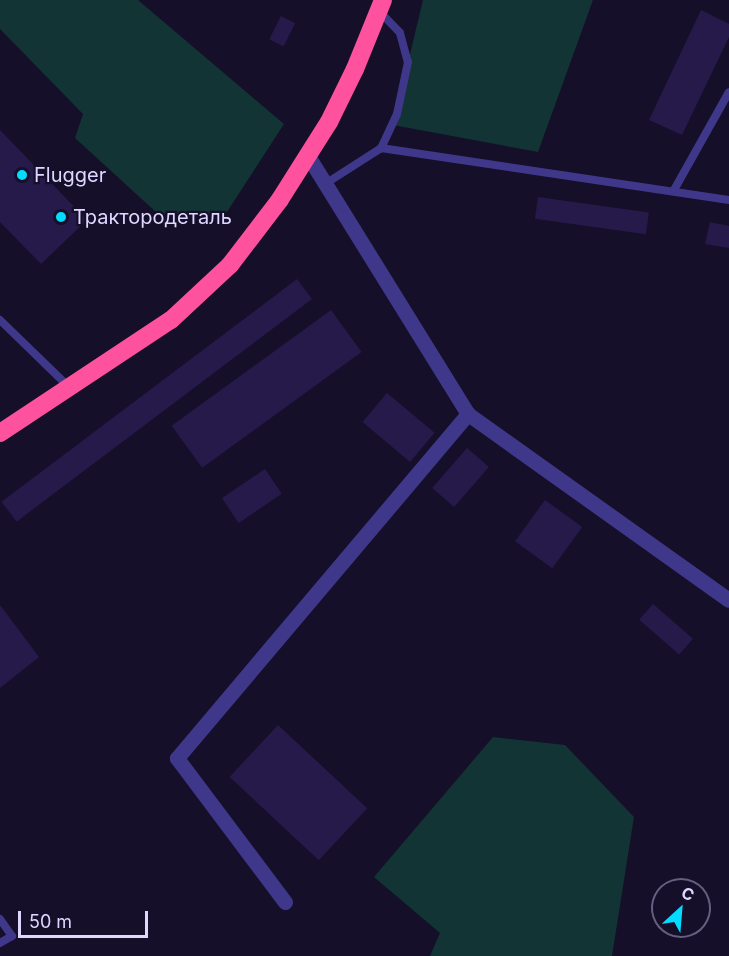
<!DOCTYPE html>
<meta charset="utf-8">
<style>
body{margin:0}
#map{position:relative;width:729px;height:956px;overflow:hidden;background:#150f29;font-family:Inter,sans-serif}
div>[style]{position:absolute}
.green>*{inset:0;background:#123434}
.building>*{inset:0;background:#261a4b;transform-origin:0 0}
.lane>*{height:8px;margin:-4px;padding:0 4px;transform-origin:4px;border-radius:4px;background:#3f388a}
.street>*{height:15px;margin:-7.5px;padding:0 7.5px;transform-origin:7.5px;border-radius:7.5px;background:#3f388a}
.highway>*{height:18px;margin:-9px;padding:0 9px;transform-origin:9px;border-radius:9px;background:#ff529e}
.dots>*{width:16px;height:16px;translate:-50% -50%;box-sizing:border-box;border:3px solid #150f29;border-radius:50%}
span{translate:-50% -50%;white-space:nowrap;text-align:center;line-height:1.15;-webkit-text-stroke:4.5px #150f29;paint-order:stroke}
.poi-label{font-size:20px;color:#ded7ff}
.left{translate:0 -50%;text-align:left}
.north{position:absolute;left:651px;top:878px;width:60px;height:60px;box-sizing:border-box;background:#150f29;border:2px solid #655f7f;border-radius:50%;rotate:26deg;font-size:16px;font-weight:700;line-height:24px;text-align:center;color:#ded7ff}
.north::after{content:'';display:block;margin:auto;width:21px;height:27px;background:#03dcff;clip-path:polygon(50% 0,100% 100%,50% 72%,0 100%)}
.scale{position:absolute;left:18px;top:911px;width:130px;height:27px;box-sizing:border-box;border:3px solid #ded7ff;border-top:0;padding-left:8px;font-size:18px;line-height:21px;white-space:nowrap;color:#ded7ff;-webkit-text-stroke:4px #150f29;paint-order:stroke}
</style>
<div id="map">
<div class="green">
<i style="clip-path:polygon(0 0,138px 0,284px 124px,223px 218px,157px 213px,75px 138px,83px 114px,0 29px)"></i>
<i style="clip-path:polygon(423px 0,593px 0,538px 152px,393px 125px)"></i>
<i style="clip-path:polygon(493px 737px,565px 745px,634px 817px,612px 956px,430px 956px,440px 933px,374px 877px)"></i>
</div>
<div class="building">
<i style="clip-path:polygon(701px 10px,729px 24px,729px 37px,682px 135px,649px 120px)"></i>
<i style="left:281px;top:16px;width:16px;height:26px;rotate:27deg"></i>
<i style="clip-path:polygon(0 130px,87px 220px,41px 264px,0 222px)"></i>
<i style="left:538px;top:197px;width:112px;height:22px;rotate:8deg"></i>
<i style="clip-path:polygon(710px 222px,729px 226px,729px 248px,705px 244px)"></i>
<i style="left:297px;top:279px;width:25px;height:370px;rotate:53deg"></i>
<i style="left:331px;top:310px;width:52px;height:197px;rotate:54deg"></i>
<i style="left:387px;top:393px;width:62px;height:38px;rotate:40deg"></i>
<i style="left:467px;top:448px;width:29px;height:53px;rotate:41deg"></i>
<i style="left:265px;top:469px;width:30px;height:52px;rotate:56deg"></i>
<i style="left:545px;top:500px;width:46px;height:51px;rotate:36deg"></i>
<i style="left:653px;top:604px;width:53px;height:21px;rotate:41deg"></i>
<i style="clip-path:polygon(0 605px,39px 657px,0 688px)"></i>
<i style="left:278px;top:725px;width:122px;height:71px;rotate:43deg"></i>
</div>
<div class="lane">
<i style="left:379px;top:11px;width:30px;rotate:46deg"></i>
<i style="left:400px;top:33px;width:30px;rotate:75deg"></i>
<i style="left:408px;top:62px;width:53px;rotate:101.9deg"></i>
<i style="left:397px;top:114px;width:38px;rotate:115deg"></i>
<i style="left:325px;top:184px;width:67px;rotate:-32.7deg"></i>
<i style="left:381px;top:148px;width:352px;rotate:8.5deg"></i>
<i style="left:674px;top:190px;width:112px;rotate:-60.7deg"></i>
<i style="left:0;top:320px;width:96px;rotate:44.2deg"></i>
<i style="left:0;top:919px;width:21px;rotate:55deg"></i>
<i style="left:12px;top:936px;width:14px;rotate:150deg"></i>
</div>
<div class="street">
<i style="left:308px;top:156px;width:304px;rotate:58.2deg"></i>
<i style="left:468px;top:414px;width:320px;rotate:35.5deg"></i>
<i style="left:285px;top:902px;width:180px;rotate:-126.9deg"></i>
<i style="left:177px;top:758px;width:451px;rotate:-49.8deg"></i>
</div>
<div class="highway">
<i style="left:0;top:433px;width:205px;rotate:-33.5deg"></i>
<i style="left:171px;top:320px;width:81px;rotate:-43deg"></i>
<i style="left:230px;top:265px;width:81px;rotate:-52.6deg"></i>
<i style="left:279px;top:201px;width:93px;rotate:-57.7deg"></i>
<i style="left:329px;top:122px;width:59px;rotate:-63.9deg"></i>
<i style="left:355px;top:69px;width:74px;rotate:-67.9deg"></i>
</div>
<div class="dots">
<i style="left:22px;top:175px;background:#03dcff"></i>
<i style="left:61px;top:217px;background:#03dcff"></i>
</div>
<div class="poi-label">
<span class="left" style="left:34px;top:175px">Flugger</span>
<span class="left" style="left:73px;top:217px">Трактородеталь</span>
</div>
<div class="north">С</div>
<div class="scale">50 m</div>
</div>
